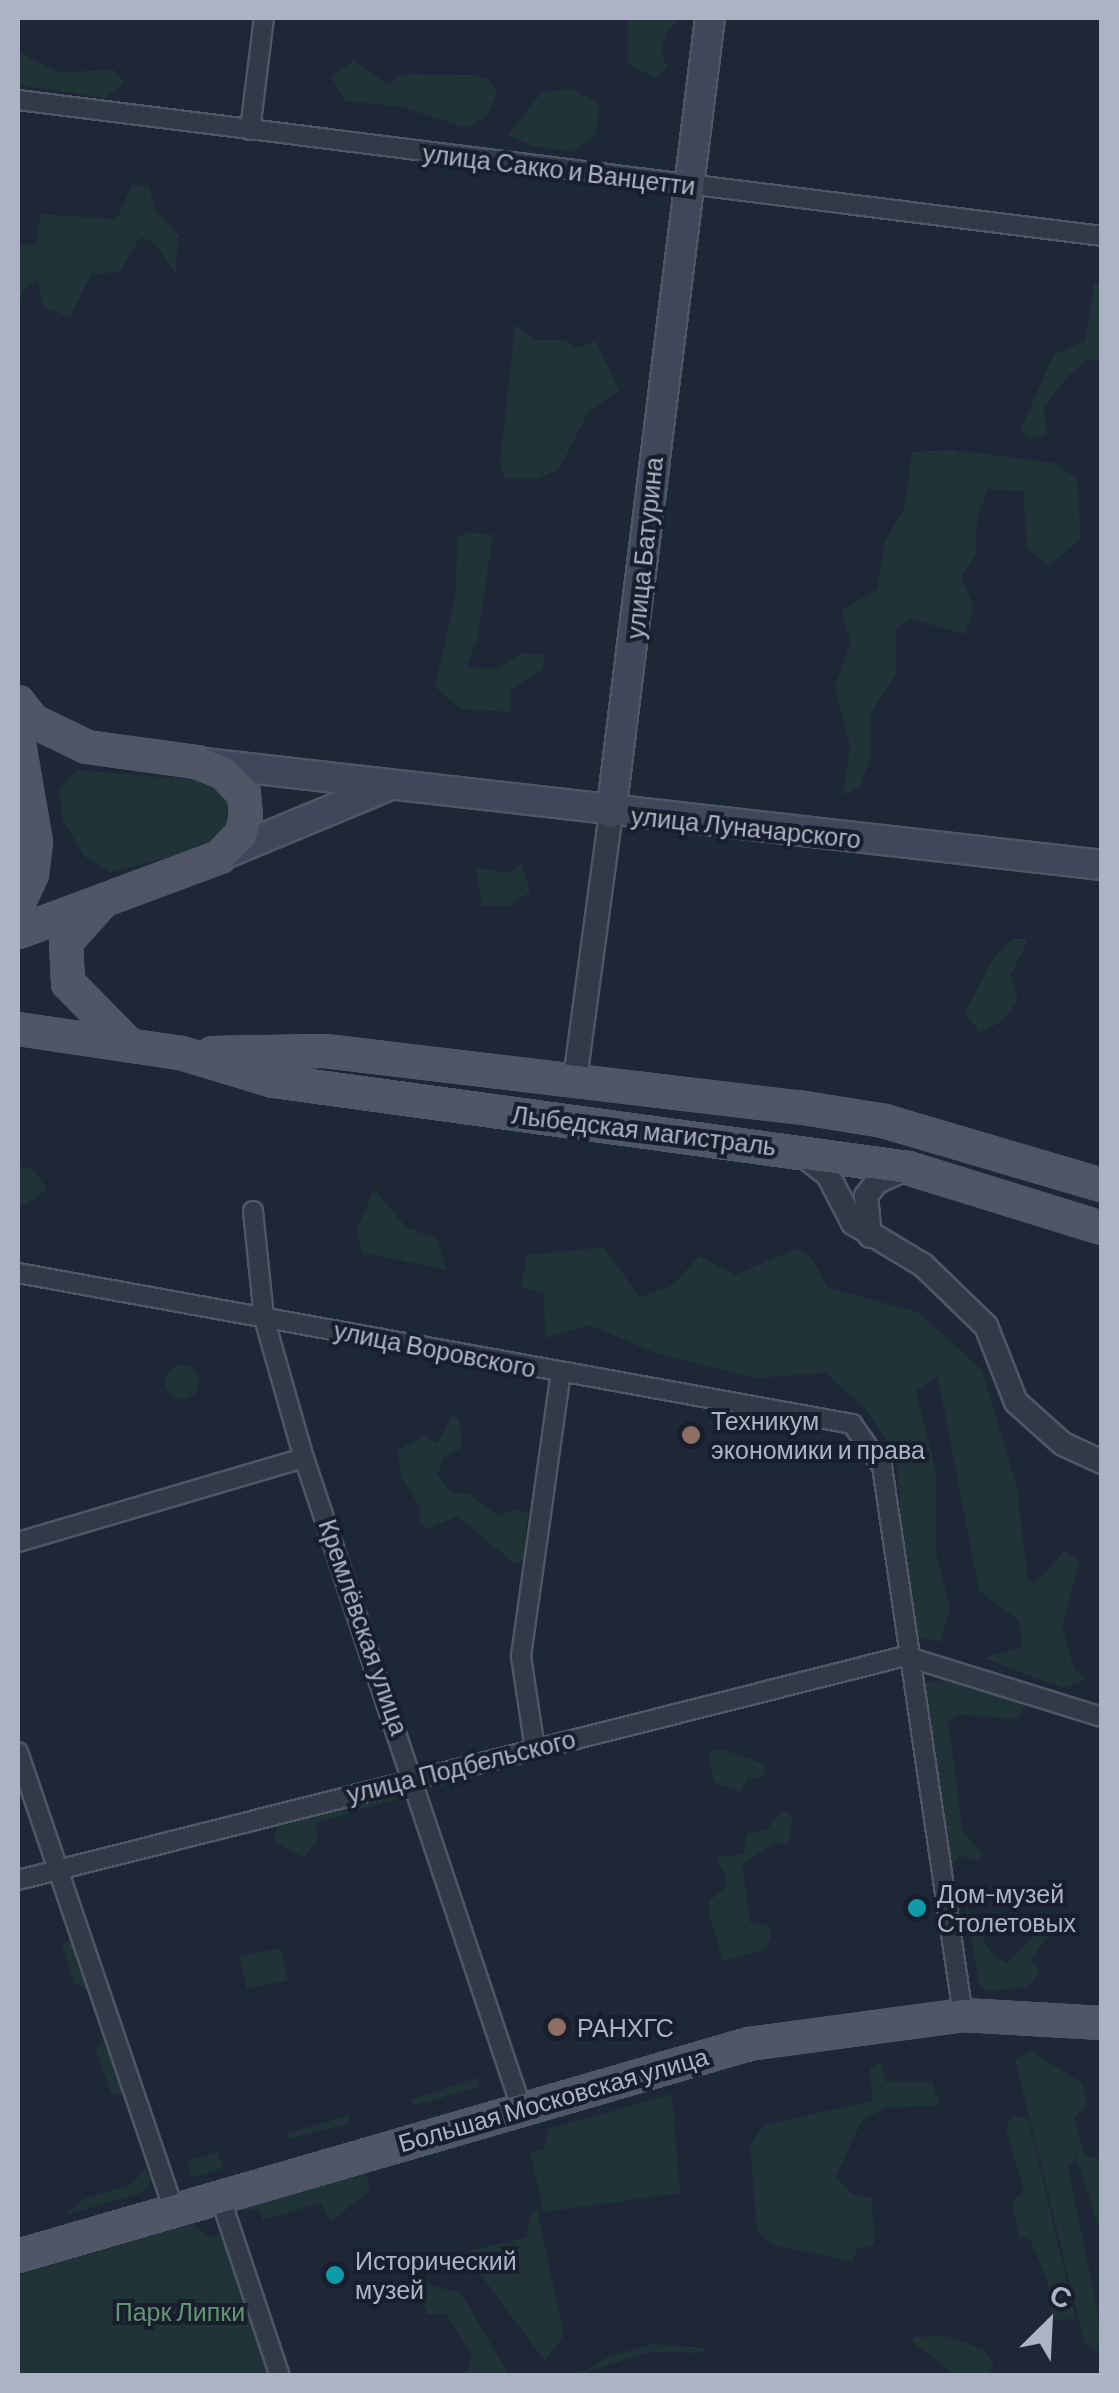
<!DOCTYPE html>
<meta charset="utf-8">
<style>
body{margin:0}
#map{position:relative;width:1119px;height:2393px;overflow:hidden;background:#1e2736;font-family:Barlow,sans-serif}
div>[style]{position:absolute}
.green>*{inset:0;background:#203337;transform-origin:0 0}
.round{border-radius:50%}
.roads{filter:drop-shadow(2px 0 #4f5665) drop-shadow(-2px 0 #4f5665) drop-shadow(0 2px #4f5665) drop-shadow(0 -2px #4f5665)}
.minor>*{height:18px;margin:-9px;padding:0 9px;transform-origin:9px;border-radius:9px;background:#323947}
.tertiary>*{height:22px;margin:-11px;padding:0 11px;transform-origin:11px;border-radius:11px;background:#323947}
.secondary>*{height:28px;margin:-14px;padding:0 14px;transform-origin:14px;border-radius:14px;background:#40475a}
.primary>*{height:30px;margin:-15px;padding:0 15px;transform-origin:15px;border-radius:15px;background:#4f5767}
.dots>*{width:28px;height:28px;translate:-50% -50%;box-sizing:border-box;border:5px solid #181e2b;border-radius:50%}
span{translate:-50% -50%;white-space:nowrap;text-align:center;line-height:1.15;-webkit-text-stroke:8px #181e2b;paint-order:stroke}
.street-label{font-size:25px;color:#acb3c4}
.poi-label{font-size:25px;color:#acb3c4}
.left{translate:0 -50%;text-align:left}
.park-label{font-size:25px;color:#639573}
.frame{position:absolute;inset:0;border:20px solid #acb3c4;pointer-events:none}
.north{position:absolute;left:999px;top:2273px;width:100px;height:100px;-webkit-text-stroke:8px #181e2b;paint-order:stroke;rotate:24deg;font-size:28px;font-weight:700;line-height:40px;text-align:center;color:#acb3c4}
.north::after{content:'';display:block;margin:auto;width:35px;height:45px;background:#acb3c4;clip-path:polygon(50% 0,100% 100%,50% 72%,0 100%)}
</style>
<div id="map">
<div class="green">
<i style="clip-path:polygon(628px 18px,681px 18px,667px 31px,661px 50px,667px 67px,656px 78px,628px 64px)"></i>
<i style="clip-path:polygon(18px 52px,58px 72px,114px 70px,124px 82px,106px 98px,18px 85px)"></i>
<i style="clip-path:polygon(354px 60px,386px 84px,405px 74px,473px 75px,489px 79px,497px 93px,487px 116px,467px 128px,402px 107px,345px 101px,331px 76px)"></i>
<i style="clip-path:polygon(572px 89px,600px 105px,595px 136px,573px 152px,533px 146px,508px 135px,542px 92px)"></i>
<i style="clip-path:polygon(132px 184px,149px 187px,156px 212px,178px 234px,176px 274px,156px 244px,140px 237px,120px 272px,91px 274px,70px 317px,43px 307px,38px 282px,26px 286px,18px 304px,18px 245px,37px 244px,40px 214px,117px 219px)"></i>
<i style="clip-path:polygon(1094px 283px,1101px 283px,1101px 361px,1087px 360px,1066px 378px,1044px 407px,1047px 434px,1029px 439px,1020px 431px,1054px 354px,1085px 341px)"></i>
<i style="clip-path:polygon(515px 325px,537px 340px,565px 340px,576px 348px,596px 341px,619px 391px,589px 411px,559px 469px,537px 479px,504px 478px,500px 463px)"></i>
<i style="clip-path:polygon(953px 450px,1054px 463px,1077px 478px,1081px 538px,1049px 566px,1027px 549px,1023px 491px,988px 489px,977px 518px,976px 555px,961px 577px,974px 607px,965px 634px,910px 619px,896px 629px,896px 673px,871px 714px,871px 757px,859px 788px,843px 795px,850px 746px,835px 687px,851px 641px,841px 611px,877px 589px,885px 541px,904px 509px,912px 452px)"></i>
<i style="clip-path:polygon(468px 532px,493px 535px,477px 641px,466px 667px,496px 669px,523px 653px,545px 655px,542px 670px,511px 689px,511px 712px,461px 709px,435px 687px,456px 592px,457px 537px)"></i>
<i style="clip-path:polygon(77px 770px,220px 782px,234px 794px,232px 827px,199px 849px,112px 872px,85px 857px,63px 821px,59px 789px)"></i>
<i style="clip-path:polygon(522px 863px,530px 892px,509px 906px,482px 906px,476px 868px,509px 873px)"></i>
<i style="clip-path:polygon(1013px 939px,1028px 939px,1011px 975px,1018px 1001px,1004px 1020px,980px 1033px,965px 1013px,994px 957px)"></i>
<i style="clip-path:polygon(18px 1167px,33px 1169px,47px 1190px,25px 1205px,18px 1204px)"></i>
<i style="clip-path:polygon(374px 1189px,406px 1227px,437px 1239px,447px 1270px,362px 1253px,357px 1229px)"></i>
<i style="clip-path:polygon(604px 1247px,639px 1297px,671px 1286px,700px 1256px,735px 1275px,796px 1249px,810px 1256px,828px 1288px,918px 1312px,982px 1370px,1017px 1487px,1028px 1581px,1036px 1583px,1064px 1551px,1080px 1560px,1062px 1626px,1074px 1669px,1085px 1680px,1063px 1688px,984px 1658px,1022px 1647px,1019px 1621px,979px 1591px,938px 1377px,916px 1391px,936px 1471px,936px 1553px,950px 1608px,940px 1642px,910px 1634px,896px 1455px,869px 1413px,826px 1373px,756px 1378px,658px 1354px,589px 1325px,545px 1338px,544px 1293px,521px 1287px,527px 1255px)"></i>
<i class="round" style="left:165px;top:1365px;width:34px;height:34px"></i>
<i style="clip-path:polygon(452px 1416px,459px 1418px,462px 1448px,444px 1457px,437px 1475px,452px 1493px,469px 1494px,498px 1516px,516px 1509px,528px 1513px,523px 1560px,515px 1564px,457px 1516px,428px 1529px,419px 1522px,421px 1509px,401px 1476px,398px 1450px,425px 1436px,437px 1443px)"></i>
<i style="clip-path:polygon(956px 1678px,1026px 1702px,1018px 1719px,960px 1715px,948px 1720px,963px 1833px,982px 1853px,978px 1861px,960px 1856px,951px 1867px,942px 1864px,916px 1685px)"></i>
<i style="clip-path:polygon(722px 1749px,764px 1764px,764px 1777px,747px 1779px,741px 1792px,714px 1782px,708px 1752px)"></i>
<i style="clip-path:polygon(400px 1786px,396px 1799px,316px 1823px,317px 1841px,304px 1858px,274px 1841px,279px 1817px)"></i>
<i style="clip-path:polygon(783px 1810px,793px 1817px,789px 1843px,774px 1844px,742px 1864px,750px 1922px,768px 1925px,772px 1934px,766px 1949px,723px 1961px,710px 1917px,709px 1902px,728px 1884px,717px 1857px,743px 1854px,747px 1834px,766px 1830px)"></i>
<i style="clip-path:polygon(965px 1902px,992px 1955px,1007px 1963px,1045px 1926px,1052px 1931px,1030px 1961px,1040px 1971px,1028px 1987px,988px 1991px,979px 1984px)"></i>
<i style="clip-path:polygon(74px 1940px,86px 1975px,86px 1990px,74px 1983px,62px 1944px)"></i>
<i style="left:281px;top:1948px;width:33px;height:42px;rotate:78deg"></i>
<i style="clip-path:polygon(104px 2042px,122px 2087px,121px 2095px,111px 2093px,95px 2048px)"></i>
<i style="clip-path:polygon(1031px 2051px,1083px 2084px,1087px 2108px,1074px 2117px,1085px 2156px,1101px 2159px,1101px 2233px,1076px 2157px,1068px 2168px,1096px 2303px,1102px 2348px,1096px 2352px,1085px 2344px,1015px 2059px)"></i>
<i style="clip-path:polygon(880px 2063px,886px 2082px,932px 2082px,940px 2105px,887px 2108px,863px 2119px,855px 2135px,836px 2176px,851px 2194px,872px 2198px,874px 2244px,857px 2249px,852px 2262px,772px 2244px,757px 2232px,750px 2146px,764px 2125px,872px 2101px,870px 2069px)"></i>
<i style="clip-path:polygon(476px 2078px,480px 2086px,415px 2106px,410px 2100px)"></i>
<i style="clip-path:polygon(672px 2094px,680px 2193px,544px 2212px,530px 2152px,544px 2149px,548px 2129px)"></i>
<i style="clip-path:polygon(349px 2115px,349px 2124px,286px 2139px,288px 2133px)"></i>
<i style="clip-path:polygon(1011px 2117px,1028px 2118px,1076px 2319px,1053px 2320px,1047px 2279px,1029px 2237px,1019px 2238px,1012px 2202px,1024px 2191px,1006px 2130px)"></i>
<i style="left:218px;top:2152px;width:17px;height:32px;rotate:73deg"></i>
<i style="clip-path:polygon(146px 2168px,151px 2184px,141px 2193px,65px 2215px,83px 2199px,131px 2185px)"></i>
<i style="clip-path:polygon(366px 2173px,370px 2191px,330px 2222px,321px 2203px,263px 2220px,259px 2209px,244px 2212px,244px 2205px)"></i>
<i style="clip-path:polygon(537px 2209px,564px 2335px,545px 2361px,464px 2252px,527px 2237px,529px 2217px)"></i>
<i style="clip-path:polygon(193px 2224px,210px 2237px,222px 2234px,270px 2375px,18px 2375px,18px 2275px)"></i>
<i style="clip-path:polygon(425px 2284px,461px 2293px,509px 2375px,466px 2375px,472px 2356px,446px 2314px,427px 2314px,418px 2293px)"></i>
<i style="clip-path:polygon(946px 2336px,985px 2350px,994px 2366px,988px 2375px,955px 2375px,913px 2342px,913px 2337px)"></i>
<i style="clip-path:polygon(653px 2344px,705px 2348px,702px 2353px,648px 2352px,578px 2375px,608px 2357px)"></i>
</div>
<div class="roads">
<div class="minor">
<i style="left:18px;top:100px;width:1092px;rotate:7.15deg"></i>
<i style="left:250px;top:130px;width:113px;rotate:-82.9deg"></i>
<i style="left:253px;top:1211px;width:108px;rotate:84.1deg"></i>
<i style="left:264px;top:1318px;width:146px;rotate:74.1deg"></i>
<i style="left:304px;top:1458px;width:684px;rotate:71.51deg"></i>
<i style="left:18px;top:1273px;width:848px;rotate:10.26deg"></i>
<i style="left:852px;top:1424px;width:52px;rotate:54.5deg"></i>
<i style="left:882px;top:1466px;width:555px;rotate:81.61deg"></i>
<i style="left:18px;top:1542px;width:298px;rotate:-16.4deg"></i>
<i style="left:535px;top:1749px;width:94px;rotate:-98.6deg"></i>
<i style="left:521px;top:1656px;width:286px;rotate:-82deg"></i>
<i style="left:18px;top:1752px;width:484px;rotate:71.2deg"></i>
<i style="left:18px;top:1880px;width:915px;rotate:-14.17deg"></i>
<i style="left:905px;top:1656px;width:206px;rotate:17.2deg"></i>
<i style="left:220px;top:2197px;width:189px;rotate:71.5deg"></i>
</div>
<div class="tertiary">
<i style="left:575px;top:1079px;width:268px;rotate:-82.3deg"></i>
<i style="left:800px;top:1153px;width:36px;rotate:38deg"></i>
<i style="left:828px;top:1175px;width:54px;rotate:62.5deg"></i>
<i style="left:853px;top:1223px;width:82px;rotate:31deg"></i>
<i style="left:923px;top:1265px;width:88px;rotate:44.1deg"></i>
<i style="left:986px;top:1326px;width:82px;rotate:68.5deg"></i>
<i style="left:1016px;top:1402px;width:63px;rotate:41.8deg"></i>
<i style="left:1063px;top:1444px;width:43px;rotate:24.8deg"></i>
<i style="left:870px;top:1236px;width:40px;rotate:-95.7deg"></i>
<i style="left:866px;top:1196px;width:18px;rotate:-52deg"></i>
<i style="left:877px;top:1182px;width:32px;rotate:-24deg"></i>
</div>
<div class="secondary">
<i style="left:204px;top:763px;width:904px;rotate:6.48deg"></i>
<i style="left:611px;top:813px;width:801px;rotate:-82.9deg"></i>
<i style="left:222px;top:855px;width:178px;rotate:-22.5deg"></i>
</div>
<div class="primary">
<i style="left:18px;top:702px;width:24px;rotate:52deg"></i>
<i style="left:33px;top:721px;width:60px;rotate:25.7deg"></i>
<i style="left:87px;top:747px;width:111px;rotate:7.8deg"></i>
<i style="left:197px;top:762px;width:29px;rotate:22deg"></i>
<i style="left:224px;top:773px;width:29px;rotate:46deg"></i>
<i style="left:244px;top:794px;width:24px;rotate:85deg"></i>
<i style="left:246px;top:818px;width:18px;rotate:106deg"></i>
<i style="left:241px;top:835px;width:30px;rotate:134deg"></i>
<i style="left:220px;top:857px;width:215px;rotate:159.6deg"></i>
<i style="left:18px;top:738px;width:106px;rotate:80.2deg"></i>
<i style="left:36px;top:842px;width:32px;rotate:97deg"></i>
<i style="left:32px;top:874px;width:33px;rotate:115deg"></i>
<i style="left:100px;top:904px;width:51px;rotate:131.8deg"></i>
<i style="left:66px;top:942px;width:41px;rotate:87.2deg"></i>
<i style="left:68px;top:983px;width:86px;rotate:45.5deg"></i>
<i style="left:18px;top:1029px;width:165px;rotate:8.4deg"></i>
<i style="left:181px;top:1053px;width:97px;rotate:16.8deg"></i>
<i style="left:274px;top:1081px;width:640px;rotate:7.81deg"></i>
<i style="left:908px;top:1168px;width:203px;rotate:17.2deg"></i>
<i style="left:213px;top:1053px;width:112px;rotate:-1deg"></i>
<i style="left:325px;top:1051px;width:476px;rotate:6.8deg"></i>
<i style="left:798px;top:1107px;width:87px;rotate:9.2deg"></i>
<i style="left:884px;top:1121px;width:227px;rotate:16.4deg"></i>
<i style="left:18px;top:2256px;width:761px;rotate:-16.17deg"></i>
<i style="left:749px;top:2044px;width:216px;rotate:-7.7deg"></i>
<i style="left:963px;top:2015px;width:139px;rotate:3.3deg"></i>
</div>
</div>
<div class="dots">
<i style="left:691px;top:1435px;background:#8d6e63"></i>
<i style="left:917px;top:1908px;background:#0f9aa8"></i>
<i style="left:557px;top:2027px;background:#8d6e63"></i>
<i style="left:335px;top:2275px;background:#0f9aa8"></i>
</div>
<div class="street-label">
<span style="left:559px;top:169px;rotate:7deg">улица Сакко и Ванцетти</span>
<span style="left:644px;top:548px;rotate:-84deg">улица Батурина</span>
<span style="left:746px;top:827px;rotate:6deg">улица Луначарского</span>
<span style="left:644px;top:1130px;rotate:7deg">Лыбедская магистраль</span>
<span style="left:435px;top:1349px;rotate:11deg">улица Воровского</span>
<span style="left:364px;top:1627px;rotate:71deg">Кремлёвская улица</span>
<span style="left:461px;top:1766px;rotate:-14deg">улица Подбельского</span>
<span style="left:553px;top:2099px;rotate:-16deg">Большая Московская улица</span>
</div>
<div class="poi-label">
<span class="left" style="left:711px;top:1435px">Техникум<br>экономики и права</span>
<span class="left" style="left:937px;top:1908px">Дом-музей<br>Столетовых</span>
<span class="left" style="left:577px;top:2027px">РАНХГС</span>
<span class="left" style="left:355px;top:2275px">Исторический<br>музей</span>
</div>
<div class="park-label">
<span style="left:180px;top:2311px">Парк Липки</span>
</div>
<div class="frame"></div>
<div class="north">С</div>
</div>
